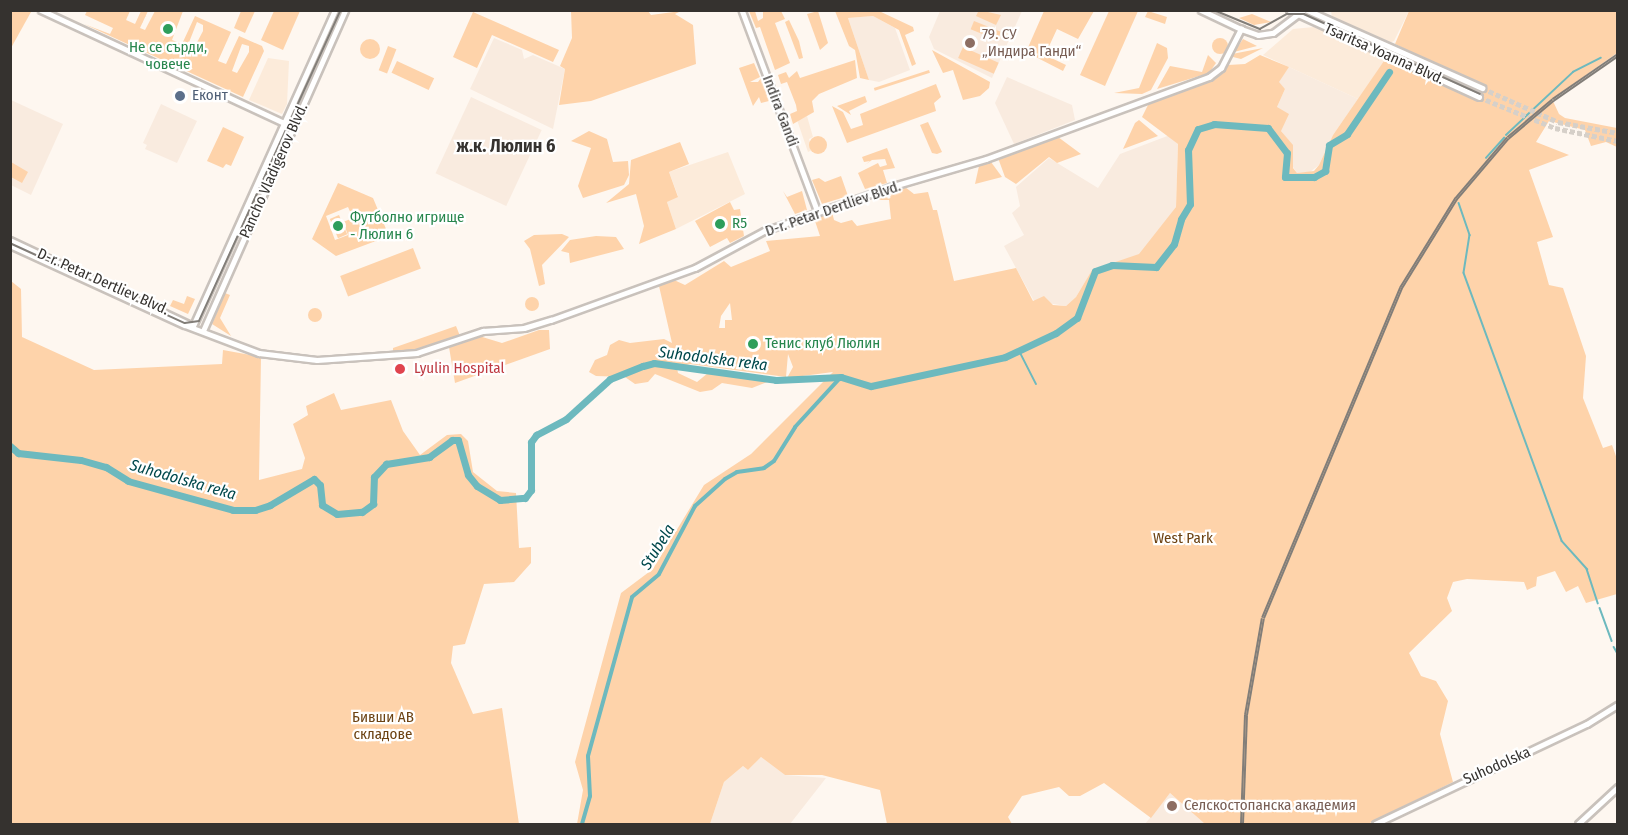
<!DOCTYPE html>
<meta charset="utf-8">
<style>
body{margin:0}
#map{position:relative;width:1628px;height:835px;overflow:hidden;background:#fef7f0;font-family:"Fira Sans Condensed",sans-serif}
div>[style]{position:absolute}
.commercial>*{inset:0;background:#fcebda}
.built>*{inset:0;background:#f9ebdf;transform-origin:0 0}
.green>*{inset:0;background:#fed3aa;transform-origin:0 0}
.round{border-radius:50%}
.stream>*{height:1.5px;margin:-0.75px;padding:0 0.75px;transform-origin:0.75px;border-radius:0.75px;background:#6db9be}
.canal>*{height:4px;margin:-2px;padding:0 2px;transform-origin:2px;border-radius:2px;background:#6db9be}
.river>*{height:7px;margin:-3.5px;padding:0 3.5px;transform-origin:3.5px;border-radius:3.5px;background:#6db9be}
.primary-tunnel>*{height:5px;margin-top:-2.5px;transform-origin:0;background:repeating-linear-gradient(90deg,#d6d0c9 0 5px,transparent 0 7.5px)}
.roads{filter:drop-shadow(2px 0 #c9c2bc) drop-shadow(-2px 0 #c9c2bc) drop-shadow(0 2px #c9c2bc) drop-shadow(0 -2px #c9c2bc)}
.tertiary>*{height:4.5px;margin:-2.25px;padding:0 2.25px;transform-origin:2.25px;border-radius:2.25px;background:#fff}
.secondary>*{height:4.5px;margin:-2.25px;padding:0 2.25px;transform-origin:2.25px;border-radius:2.25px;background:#fff}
.primary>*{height:5px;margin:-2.5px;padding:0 2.5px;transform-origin:2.5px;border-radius:2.5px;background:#fff}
.tram>*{height:1.5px;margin:-0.75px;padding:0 0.75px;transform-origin:0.75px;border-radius:0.75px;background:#827e79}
.rail>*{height:4px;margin-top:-2px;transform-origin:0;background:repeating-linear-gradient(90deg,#fff 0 4.5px,#827e79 0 9px);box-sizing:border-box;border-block:2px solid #827e79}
.dots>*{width:16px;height:16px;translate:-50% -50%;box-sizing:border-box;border:3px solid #fff;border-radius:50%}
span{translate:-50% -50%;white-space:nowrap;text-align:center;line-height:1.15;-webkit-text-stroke:4.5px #fff;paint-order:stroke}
.education-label{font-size:15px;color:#785e54}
.left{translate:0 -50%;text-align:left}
.leisure-label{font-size:15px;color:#27864d}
.street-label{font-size:15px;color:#35322f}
.service-label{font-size:15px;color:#4e5e75}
.health-label{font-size:15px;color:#be3a42}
.park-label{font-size:15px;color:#6c4212}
.water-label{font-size:16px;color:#00484c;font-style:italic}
.quarter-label{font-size:18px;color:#35322f;font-weight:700}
.frame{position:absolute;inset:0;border:12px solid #35322f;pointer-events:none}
</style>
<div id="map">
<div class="commercial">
<i style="clip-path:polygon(1331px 11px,1409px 11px,1394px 41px,1389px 43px,1332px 17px)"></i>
<i style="clip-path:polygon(1314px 27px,1387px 58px,1358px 99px,1263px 55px,1293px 29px)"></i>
<i style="clip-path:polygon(268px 58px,289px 61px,287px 104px,282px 114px,249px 100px)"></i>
<i style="clip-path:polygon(807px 116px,813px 137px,809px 139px,812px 150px,808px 152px,797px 120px)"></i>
<i style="clip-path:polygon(728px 152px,745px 194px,676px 229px,667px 202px,678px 196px,669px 172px)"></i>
</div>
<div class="built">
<i style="clip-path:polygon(940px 11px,1022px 11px,992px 78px,934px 49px,929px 37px)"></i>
<i style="clip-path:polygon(873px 16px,895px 28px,910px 70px,879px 82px,869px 80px,848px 18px)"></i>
<i style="clip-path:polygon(494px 38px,522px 50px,524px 59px,533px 55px,565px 69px,553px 129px,470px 89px)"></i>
<i style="clip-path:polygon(1289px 67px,1358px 99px,1333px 135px,1319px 165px,1310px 172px,1297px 173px,1293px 167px,1292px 145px,1281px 131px,1277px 107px,1285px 89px,1278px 82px)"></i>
<i style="clip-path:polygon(1007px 77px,1072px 105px,1075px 120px,1014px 144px,995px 103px)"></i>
<i style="left:471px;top:97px;width:78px;height:84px;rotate:25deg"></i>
<i style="clip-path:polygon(11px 100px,63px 124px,31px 195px,11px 185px)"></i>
<i style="clip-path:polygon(161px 104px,197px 121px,177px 163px,145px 149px,147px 145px,143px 143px)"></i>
<i style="clip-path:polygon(1170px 135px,1178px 144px,1176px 207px,1155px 238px,1139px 255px,1092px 270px,1076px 297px,1066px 306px,1034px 301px,1004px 246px,1024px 235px,1012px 213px,1020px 206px,1016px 187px,1049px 158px,1098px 188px,1120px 154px)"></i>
<i style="clip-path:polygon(761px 757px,785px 775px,826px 778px,790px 824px,710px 824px,724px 782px,743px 766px,748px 770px)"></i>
<i style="clip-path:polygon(1170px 793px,1205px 824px,1145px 824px)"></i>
</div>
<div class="green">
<i style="clip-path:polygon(11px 10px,31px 12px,11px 48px,10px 11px)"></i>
<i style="clip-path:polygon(979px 10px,1001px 15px,996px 25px,976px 16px)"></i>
<i style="clip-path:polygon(evenodd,87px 11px,130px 11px,126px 20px,135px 24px,141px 11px,148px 11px,140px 28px,145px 30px,155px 11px,183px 11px,172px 40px,182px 44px,195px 16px,231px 32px,218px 61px,226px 64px,239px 36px,262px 46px,264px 51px,243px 97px,84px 24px,110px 34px,113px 28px,85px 15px,87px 11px,197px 22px,203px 25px,203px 31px,192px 52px,186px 50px,197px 22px,87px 11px,242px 44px,249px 46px,249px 52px,237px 73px,232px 71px,242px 44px)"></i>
<i style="clip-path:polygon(241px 11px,255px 11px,245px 33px,234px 28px)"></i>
<i style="clip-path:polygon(274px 11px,300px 11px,283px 50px,261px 40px)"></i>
<i style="clip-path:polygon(571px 11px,648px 11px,651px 15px,681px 11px,675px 14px,693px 25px,696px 64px,591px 101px,559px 105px,565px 69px,560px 66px,572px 38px)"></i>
<i style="clip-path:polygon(749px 11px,755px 11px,758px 21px,763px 18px,763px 11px,781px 11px,785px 19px,775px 23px,790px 63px,775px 70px,760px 27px,756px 28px)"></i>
<i style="clip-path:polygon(818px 11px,828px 43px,820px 50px,807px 14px)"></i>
<i style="clip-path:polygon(835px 11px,879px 11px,913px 27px,914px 31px,905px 35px,916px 64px,912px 66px,899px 30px,873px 16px,848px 18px,869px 80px,860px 78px,855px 50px,849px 46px)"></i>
<i style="clip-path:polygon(1044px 11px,1094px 11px,1078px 39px,1057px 29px,1045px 55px,1066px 65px,1063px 71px,1026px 52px)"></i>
<i style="clip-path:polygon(1109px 11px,1138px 11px,1105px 86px,1080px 75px)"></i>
<i style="clip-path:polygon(1148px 11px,1167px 17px,1165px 24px,1145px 17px)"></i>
<i style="clip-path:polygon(evenodd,1409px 11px,1617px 11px,1617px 53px,1552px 99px,1559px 114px,1565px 118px,1617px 128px,1617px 147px,1606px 142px,1591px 146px,1585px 130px,1549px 121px,1536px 142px,1569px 155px,1529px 170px,1553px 237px,1537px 242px,1549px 285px,1563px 288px,1586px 356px,1583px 398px,1603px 448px,1612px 445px,1617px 459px,1617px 594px,1586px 603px,1578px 586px,1566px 592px,1555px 571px,1537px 577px,1536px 586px,1527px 590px,1524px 582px,1467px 579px,1453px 582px,1447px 598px,1452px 611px,1409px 653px,1421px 676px,1436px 681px,1448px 701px,1440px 734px,1453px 782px,1368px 824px,1205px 824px,1170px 793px,1151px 818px,1104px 783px,1080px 796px,1069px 796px,1059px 787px,1022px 796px,1008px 817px,1012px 824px,887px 824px,880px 790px,822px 775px,785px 775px,761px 757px,748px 770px,743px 766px,724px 782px,710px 824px,577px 824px,583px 790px,575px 762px,621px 593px,653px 569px,704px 485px,751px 454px,833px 372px,787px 378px,793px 367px,788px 354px,786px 377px,690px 364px,677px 368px,678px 373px,697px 382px,708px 373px,770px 381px,752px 388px,722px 383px,712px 390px,700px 392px,655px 374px,648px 382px,635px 384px,625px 377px,596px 376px,589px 372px,595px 360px,607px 355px,610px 345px,619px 340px,630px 343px,664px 339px,672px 343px,659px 286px,674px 280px,685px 285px,724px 261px,731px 267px,770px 251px,766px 241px,820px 236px,814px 218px,832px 212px,834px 220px,841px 223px,852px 220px,857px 226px,891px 219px,889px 200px,879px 200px,879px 195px,905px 187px,914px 194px,928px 192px,933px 210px,937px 210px,954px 281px,1016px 268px,1033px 301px,1044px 296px,1053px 305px,1066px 306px,1076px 297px,1092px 270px,1139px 254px,1176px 207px,1178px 144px,1142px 117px,1151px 99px,1184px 91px,1228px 65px,1245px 64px,1260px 55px,1289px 67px,1279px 82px,1285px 89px,1277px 107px,1289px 114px,1281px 131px,1293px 145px,1293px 168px,1297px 173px,1314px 171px,1319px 165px,1333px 135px,1384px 61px,1479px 97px,1483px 87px,1395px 44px,1409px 11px,730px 303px,732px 320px,725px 320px,725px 328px,719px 328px,721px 316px,730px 303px)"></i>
<i style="clip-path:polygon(473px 12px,559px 50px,553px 62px,492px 35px,477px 68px,453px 57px)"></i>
<i style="clip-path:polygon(1252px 14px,1271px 22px,1254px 25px,1239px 18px)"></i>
<i style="clip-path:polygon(789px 20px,799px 41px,803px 58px,799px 59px,785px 22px)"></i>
<i style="left:974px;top:21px;width:29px;height:9px;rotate:22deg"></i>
<i class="round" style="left:1212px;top:38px;width:16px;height:16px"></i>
<i style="clip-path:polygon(1243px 39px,1257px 46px,1234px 52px)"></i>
<i class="round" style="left:360px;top:39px;width:20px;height:20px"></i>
<i style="clip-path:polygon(1157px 43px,1167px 48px,1168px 58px,1151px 90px,1142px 94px,1114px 93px,1139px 88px)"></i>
<i style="left:388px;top:46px;width:9px;height:26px;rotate:21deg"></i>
<i style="left:963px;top:47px;width:39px;height:12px;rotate:24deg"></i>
<i style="clip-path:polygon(1263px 48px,1241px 59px,1233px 57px,1232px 54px)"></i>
<i style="clip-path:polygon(932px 50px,990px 82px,989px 88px,980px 96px,963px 100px,953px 70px,943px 73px)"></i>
<i style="clip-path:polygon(1208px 55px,1216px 63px,1209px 73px,1157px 89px,1170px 66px,1202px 72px)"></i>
<i style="clip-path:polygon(855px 60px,857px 78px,819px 94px,812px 101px,814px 112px,793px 124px,790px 114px,797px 111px,796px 105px,787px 82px,781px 84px,778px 75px,786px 72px,789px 78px,797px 71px,800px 78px)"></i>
<i style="left:397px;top:61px;width:41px;height:13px;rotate:25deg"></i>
<i style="clip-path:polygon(754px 63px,760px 77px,750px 82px,758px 82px,761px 78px,769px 101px,761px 103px,759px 97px,753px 106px,739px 68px)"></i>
<i style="left:929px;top:70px;width:3px;height:58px;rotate:72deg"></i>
<i style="clip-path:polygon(936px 84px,941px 97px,934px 103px,936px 111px,847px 143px,832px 106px,843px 112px,851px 129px,863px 125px,860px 114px)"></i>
<i style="clip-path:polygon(865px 96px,867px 102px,849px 111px,851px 115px,837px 106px)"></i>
<i style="clip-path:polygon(1139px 120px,1158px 136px,1123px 149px,1135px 123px)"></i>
<i style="clip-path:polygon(928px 122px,942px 152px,937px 154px,932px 153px,920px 125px)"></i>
<i style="clip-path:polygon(223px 127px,244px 137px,231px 166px,226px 164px,223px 168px,207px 161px)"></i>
<i style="clip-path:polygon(589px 131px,607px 139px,613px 162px,628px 161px,629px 175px,624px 185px,583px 198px,578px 186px,591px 148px,571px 141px)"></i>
<i class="round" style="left:809px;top:136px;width:18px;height:18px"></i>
<i style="clip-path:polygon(1058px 137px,1081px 154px,1057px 163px,1049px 157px,1016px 184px,1005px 177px,998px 158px)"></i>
<i style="clip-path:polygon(680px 142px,689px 164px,669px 172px,678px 197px,667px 202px,676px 229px,639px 244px,644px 226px,636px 194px,606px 203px,629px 184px,631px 160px)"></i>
<i style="clip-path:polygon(887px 148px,895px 168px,883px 170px,887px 183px,865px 189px,858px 173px,878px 163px,880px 167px,887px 165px,885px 159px,872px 160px,865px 165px,870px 161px,864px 162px,862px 157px)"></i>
<i style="clip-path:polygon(11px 162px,28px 172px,22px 183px,11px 177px)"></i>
<i style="clip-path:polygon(991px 162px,1002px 177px,975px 184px,979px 166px)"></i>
<i style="clip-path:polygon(841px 176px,848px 196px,822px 204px,812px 180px,819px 178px,825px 182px)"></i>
<i style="clip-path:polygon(evenodd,338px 183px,373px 198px,389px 236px,336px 256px,312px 239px,338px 183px,348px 207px,353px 218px,343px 222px,348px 235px,335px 240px,326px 216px,348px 207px)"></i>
<i style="clip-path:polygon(783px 191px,787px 197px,802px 191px,807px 210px,795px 214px)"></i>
<i style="clip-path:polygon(730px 202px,734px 210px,740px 209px,744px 236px,730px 243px,727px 238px,710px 247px,695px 221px)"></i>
<i style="left:339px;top:215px;width:21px;height:10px;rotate:67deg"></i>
<i style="clip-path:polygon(562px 234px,569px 237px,542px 265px,545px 284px,539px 286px,530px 249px,524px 241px,534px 235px)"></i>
<i style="clip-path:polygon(596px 236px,616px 237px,624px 249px,570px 263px,569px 253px,561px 251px,570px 240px)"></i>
<i style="left:413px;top:248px;width:22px;height:78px;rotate:69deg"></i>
<i style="clip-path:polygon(11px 281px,21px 289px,22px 337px,94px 370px,222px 364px,223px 350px,261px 357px,259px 480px,302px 469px,305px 458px,293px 424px,308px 415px,306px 406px,334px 393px,341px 410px,391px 400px,403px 431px,420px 455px,447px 435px,461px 434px,468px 441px,473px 472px,497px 491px,516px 493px,519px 548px,531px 547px,531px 563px,514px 582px,484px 584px,465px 644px,453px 646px,451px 663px,473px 714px,502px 708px,519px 824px,11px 824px)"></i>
<i style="clip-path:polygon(225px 293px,230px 295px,220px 318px,231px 336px,212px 324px)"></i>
<i style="clip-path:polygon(187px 296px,195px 299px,188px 314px,170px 306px,173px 300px,184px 304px)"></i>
<i class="round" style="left:525px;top:297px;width:14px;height:14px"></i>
<i class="round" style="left:308px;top:308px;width:14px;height:14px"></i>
<i style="clip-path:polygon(456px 326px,460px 336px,417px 352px,393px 353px,393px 348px)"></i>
<i style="clip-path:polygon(539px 330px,549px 330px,550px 349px,455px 383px,449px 347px,479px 336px,502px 343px)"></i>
</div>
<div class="stream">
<i style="left:1506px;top:135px;width:92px;rotate:-43.2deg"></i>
<i style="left:1573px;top:72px;width:31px;rotate:-27deg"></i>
<i style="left:1486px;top:158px;width:27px;rotate:-48deg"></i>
<i style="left:1459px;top:203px;width:34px;rotate:71deg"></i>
<i style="left:1470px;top:235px;width:38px;rotate:99deg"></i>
<i style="left:1464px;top:273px;width:285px;rotate:69.9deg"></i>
<i style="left:1562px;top:541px;width:38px;rotate:48deg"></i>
<i style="left:1587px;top:569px;width:36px;rotate:72deg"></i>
<i style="left:1019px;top:350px;width:38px;rotate:63deg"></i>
<i style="left:1600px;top:608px;width:35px;rotate:70deg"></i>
<i style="left:1614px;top:647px;width:8px;rotate:60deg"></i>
</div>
<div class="canal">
<i style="left:582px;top:824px;width:29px;rotate:-74deg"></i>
<i style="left:590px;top:796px;width:40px;rotate:-92.9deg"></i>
<i style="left:588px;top:756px;width:165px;rotate:-74.5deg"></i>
<i style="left:632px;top:597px;width:35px;rotate:-40deg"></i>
<i style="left:659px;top:574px;width:77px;rotate:-62.1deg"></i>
<i style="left:695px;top:506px;width:40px;rotate:-42deg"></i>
<i style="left:725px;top:479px;width:14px;rotate:-30deg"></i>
<i style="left:737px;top:472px;width:27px;rotate:-8deg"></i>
<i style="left:764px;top:468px;width:12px;rotate:-35deg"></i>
<i style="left:774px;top:461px;width:40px;rotate:-58deg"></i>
<i style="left:795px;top:427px;width:68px;rotate:-47.4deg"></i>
</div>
<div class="river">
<i style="left:10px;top:446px;width:11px;rotate:41deg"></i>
<i style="left:18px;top:453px;width:63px;rotate:6.3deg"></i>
<i style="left:81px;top:460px;width:26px;rotate:16deg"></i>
<i style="left:106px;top:467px;width:26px;rotate:32deg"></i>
<i style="left:128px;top:481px;width:109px;rotate:15.4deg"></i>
<i style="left:233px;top:510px;width:22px"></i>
<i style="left:255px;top:510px;width:16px;rotate:-18deg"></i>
<i style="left:270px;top:505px;width:51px;rotate:-30.6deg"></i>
<i style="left:314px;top:479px;width:8px;rotate:45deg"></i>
<i style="left:320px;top:485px;width:20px;rotate:84deg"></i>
<i style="left:322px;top:505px;width:17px;rotate:31deg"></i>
<i style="left:337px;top:514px;width:25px;rotate:-5deg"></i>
<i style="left:362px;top:512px;width:14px;rotate:-36deg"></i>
<i style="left:373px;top:504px;width:27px;rotate:-88deg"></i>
<i style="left:374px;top:477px;width:18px;rotate:-47deg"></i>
<i style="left:386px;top:464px;width:44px;rotate:-9.2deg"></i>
<i style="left:429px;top:457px;width:29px;rotate:-36deg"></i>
<i style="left:452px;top:440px;width:6px"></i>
<i style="left:458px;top:440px;width:36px;rotate:74deg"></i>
<i style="left:468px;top:475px;width:14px;rotate:51deg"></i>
<i style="left:477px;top:486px;width:27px;rotate:31deg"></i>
<i style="left:500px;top:500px;width:25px;rotate:-5deg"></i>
<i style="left:525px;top:498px;width:10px;rotate:-53deg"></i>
<i style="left:531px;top:490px;width:48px;rotate:-90deg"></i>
<i style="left:531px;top:442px;width:9px;rotate:-54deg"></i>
<i style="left:536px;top:435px;width:34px;rotate:-28deg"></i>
<i style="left:566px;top:419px;width:59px;rotate:-42.3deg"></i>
<i style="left:610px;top:379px;width:35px;rotate:-22deg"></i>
<i style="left:643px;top:366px;width:11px;rotate:-15deg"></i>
<i style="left:654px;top:363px;width:123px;rotate:7.9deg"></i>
<i style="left:776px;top:380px;width:65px;rotate:-2.6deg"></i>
<i style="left:841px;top:377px;width:31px;rotate:17deg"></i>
<i style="left:871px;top:386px;width:137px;rotate:-12.2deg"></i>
<i style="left:1005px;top:357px;width:56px;rotate:-25.2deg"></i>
<i style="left:1056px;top:333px;width:26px;rotate:-36deg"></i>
<i style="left:1077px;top:318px;width:50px;rotate:-69deg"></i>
<i style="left:1095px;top:271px;width:18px;rotate:-19deg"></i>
<i style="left:1112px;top:265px;width:44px;rotate:2.6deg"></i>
<i style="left:1156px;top:267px;width:29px;rotate:-52deg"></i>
<i style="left:1174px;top:244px;width:26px;rotate:-74deg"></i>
<i style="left:1181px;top:219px;width:17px;rotate:-59deg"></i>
<i style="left:1190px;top:204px;width:54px;rotate:-92.1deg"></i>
<i style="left:1188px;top:150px;width:23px;rotate:-65deg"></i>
<i style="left:1198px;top:129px;width:17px;rotate:-17deg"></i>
<i style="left:1214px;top:124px;width:54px;rotate:4.2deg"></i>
<i style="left:1268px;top:128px;width:31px;rotate:53deg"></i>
<i style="left:1287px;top:153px;width:24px;rotate:95deg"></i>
<i style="left:1285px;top:177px;width:29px"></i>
<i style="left:1314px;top:177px;width:13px;rotate:-29deg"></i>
<i style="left:1325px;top:171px;width:26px;rotate:-81deg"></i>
<i style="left:1329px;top:145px;width:21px;rotate:-31deg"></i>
<i style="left:1347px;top:134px;width:75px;rotate:-55.9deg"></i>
</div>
<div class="primary-tunnel">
<i style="left:1482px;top:88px;width:83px;rotate:24.1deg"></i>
<i style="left:1558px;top:122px;width:61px;rotate:10.4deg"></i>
<i style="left:1479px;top:97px;width:82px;rotate:22.2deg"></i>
<i style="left:1555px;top:128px;width:64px;rotate:11.7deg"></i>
</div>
<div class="roads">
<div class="tertiary">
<i style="left:41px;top:10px;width:278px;rotate:24.9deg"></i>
<i style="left:742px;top:10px;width:216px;rotate:69.4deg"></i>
<i style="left:1201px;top:10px;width:44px;rotate:25.4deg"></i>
<i style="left:1375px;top:824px;width:234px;rotate:-25.3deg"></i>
<i style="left:1587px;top:724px;width:36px;rotate:-32deg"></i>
<i style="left:1578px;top:824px;width:54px;rotate:-42.8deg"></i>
</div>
<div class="secondary">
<i style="left:10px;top:240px;width:200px;rotate:25.2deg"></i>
<i style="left:10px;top:245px;width:192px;rotate:24.6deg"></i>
<i style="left:185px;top:325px;width:79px;rotate:20.7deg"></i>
<i style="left:259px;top:353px;width:58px;rotate:6.9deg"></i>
<i style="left:317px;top:360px;width:100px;rotate:-4deg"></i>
<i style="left:417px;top:353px;width:70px;rotate:-18.4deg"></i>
<i style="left:483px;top:331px;width:41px;rotate:-4.2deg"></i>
<i style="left:524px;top:328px;width:28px;rotate:-17deg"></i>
<i style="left:551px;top:320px;width:153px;rotate:-19.9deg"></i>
<i style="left:695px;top:268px;width:78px;rotate:-28.2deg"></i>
<i style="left:764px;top:231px;width:133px;rotate:-19.2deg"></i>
<i style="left:890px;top:187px;width:100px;rotate:-16.3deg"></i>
<i style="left:986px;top:159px;width:238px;rotate:-20.2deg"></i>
<i style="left:1209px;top:77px;width:15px;rotate:-37deg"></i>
<i style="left:1221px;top:68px;width:44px;rotate:-62.9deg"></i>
<i style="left:1241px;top:29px;width:18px;rotate:19deg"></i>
<i style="left:1258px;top:35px;width:15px;rotate:-8deg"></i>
<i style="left:1273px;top:33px;width:39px;rotate:-37deg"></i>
<i style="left:193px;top:326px;width:346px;rotate:-65.8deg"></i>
<i style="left:203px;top:331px;width:351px;rotate:-66.1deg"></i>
</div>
<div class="primary">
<i style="left:1289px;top:10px;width:209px;rotate:24.6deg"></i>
<i style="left:1307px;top:10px;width:192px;rotate:24deg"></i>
</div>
</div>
<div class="tram">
<i style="left:1214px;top:10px;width:50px;rotate:22.4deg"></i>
<i style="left:1260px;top:29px;width:31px;rotate:-29deg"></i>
<i style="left:1287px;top:14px;width:17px"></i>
<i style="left:1304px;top:14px;width:193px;rotate:24.4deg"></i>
<i style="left:10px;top:243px;width:192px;rotate:24.6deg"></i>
<i style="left:185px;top:323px;width:14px;rotate:-8deg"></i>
<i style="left:199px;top:321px;width:342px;rotate:-65.5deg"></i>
</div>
<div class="rail">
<i style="left:1242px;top:824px;width:109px;rotate:-87.9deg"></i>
<i style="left:1246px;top:715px;width:98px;rotate:-80.1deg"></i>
<i style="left:1263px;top:618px;width:358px;rotate:-67.3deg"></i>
<i style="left:1401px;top:288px;width:105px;rotate:-58.3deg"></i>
<i style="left:1456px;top:199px;width:80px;rotate:-49.6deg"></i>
<i style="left:1508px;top:138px;width:59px;rotate:-40.2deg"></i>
<i style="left:1553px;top:100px;width:79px;rotate:-34.7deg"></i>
</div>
<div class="dots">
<i style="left:168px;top:29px;background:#2e9e5b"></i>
<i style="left:970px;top:43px;background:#8d6e63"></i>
<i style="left:180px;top:96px;background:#5c6f8a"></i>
<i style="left:720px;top:224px;background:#2e9e5b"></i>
<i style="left:338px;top:226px;background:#2e9e5b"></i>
<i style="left:753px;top:344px;background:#2e9e5b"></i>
<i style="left:400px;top:369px;background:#e0444e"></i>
<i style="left:1172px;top:806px;background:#8d6e63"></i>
</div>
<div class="education-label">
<span class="left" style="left:982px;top:43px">79. СУ<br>„Индира Ганди“</span>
<span class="left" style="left:1184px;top:806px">Селскостопанска академия</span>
</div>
<div class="leisure-label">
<span style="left:168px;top:56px">Не се сърди,<br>човече</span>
<span class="left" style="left:350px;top:226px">Футболно игрище<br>- Люлин 6</span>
<span class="left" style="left:732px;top:224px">R5</span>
<span class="left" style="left:765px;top:344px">Тенис клуб Люлин</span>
</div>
<div class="street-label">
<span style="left:1384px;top:54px;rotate:24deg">Tsaritsa Yoanna Blvd.</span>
<span style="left:780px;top:111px;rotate:69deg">Indira Gandi</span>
<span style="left:274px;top:171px;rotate:-66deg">Pancho Vladigerov Blvd.</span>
<span style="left:833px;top:209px;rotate:-19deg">D-r. Petar Dertliev Blvd.</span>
<span style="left:103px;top:282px;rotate:24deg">D-r. Petar Dertliev Blvd.</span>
<span style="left:1497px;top:766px;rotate:-24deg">Suhodolska</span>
</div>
<div class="service-label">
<span class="left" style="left:192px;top:96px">Еконт</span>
</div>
<div class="health-label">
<span class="left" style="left:414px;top:369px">Lyulin Hospital</span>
</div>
<div class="park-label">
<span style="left:1183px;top:539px">West Park</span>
<span style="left:383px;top:726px">Бивши АВ<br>складове</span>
</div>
<div class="water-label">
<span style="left:713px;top:359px;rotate:7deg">Suhodolska reka</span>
<span style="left:183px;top:480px;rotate:16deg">Suhodolska reka</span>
<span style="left:658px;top:547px;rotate:-58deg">Stubela</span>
</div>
<div class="quarter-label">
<span style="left:506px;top:146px">ж.к. Люлин 6</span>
</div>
<div class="frame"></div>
</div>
